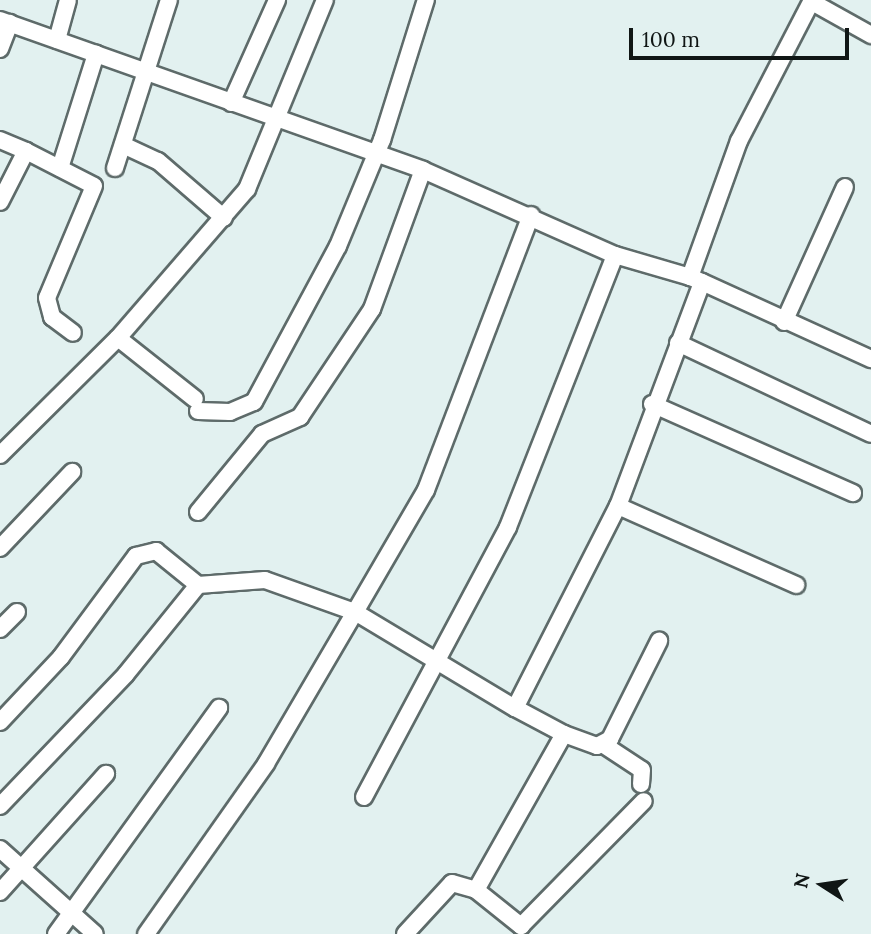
<!DOCTYPE html>
<style>
body{margin:0}
#map{position:relative;width:871px;height:934px;overflow:hidden;background:#e2f1f0;font-family:Lora,serif}
div>[style]{position:absolute}
.roads{filter:drop-shadow(2px 0 #5e6b6a) drop-shadow(-2px 0 #5e6b6a) drop-shadow(0 2px #5e6b6a) drop-shadow(0 -2px #5e6b6a)}
.minor>*{height:16px;margin:-8px;padding:0 8px;transform-origin:8px;border-radius:8px;background:#fff}
span{translate:-50% -50%;white-space:nowrap;text-align:center;line-height:1.15;-webkit-text-stroke:5px #e2f1f0;paint-order:stroke}
.north{position:absolute;left:787px;top:850px;width:70px;height:70px;-webkit-text-stroke:5px #e2f1f0;paint-order:stroke;rotate:282deg;font-size:19px;font-weight:700;line-height:28px;text-align:center;color:#101615}
.north::after{content:'';display:block;margin:auto;width:24px;height:32px;background:#101615;clip-path:polygon(50% 0,100% 100%,50% 72%,0 100%)}
.scale{position:absolute;left:629px;top:28px;width:220px;height:32px;box-sizing:border-box;border:4px solid #101615;border-top:0;padding-left:9px;font-size:21px;line-height:24px;white-space:nowrap;color:#101615;-webkit-text-stroke:5px #e2f1f0;paint-order:stroke}
</style>
<div id="map">
<div class="roads">
<div class="minor">
<i style="left:812px;top:2px;width:68px;rotate:29.2deg"></i>
<i style="left:0;top:20px;width:449px;rotate:19.5deg"></i>
<i style="left:57px;top:40px;width:41px;rotate:-74.6deg"></i>
<i style="left:0;top:49px;width:28px;rotate:-69deg"></i>
<i style="left:231px;top:103px;width:113px;rotate:-65.9deg"></i>
<i style="left:0;top:140px;width:28px;rotate:23deg"></i>
<i style="left:26px;top:151px;width:57px;rotate:117deg"></i>
<i style="left:123px;top:145px;width:38px;rotate:25deg"></i>
<i style="left:158px;top:161px;width:87px;rotate:40.8deg"></i>
<i style="left:26px;top:151px;width:76px;rotate:27.2deg"></i>
<i style="left:94px;top:186px;width:121px;rotate:112.8deg"></i>
<i style="left:47px;top:298px;width:20px;rotate:75deg"></i>
<i style="left:52px;top:317px;width:26px;rotate:37deg"></i>
<i style="left:60px;top:168px;width:120px;rotate:-72.5deg"></i>
<i style="left:115px;top:168px;width:176px;rotate:-72.2deg"></i>
<i style="left:531px;top:215px;width:294px;rotate:110.9deg"></i>
<i style="left:426px;top:490px;width:141px;rotate:120.2deg"></i>
<i style="left:355px;top:612px;width:187px;rotate:31deg"></i>
<i style="left:515px;top:708px;width:227px;rotate:-63deg"></i>
<i style="left:618px;top:506px;width:239px;rotate:-69.4deg"></i>
<i style="left:702px;top:282px;width:13px;rotate:-157deg"></i>
<i style="left:702px;top:282px;width:186px;rotate:24.5deg"></i>
<i style="left:784px;top:322px;width:148px;rotate:-65.7deg"></i>
<i style="left:118px;top:338px;width:98px;rotate:38.4deg"></i>
<i style="left:678px;top:343px;width:213px;rotate:25.2deg"></i>
<i style="left:652px;top:404px;width:220px;rotate:23.9deg"></i>
<i style="left:198px;top:411px;width:32px;rotate:2deg"></i>
<i style="left:230px;top:412px;width:26px;rotate:-23deg"></i>
<i style="left:254px;top:402px;width:177px;rotate:-61.7deg"></i>
<i style="left:338px;top:246px;width:115px;rotate:-67.5deg"></i>
<i style="left:382px;top:140px;width:147px;rotate:-72.6deg"></i>
<i style="left:0;top:455px;width:166px;rotate:-44.8deg"></i>
<i style="left:118px;top:338px;width:197px;rotate:-49.1deg"></i>
<i style="left:247px;top:189px;width:204px;rotate:-67.6deg"></i>
<i style="left:618px;top:506px;width:195px;rotate:23.9deg"></i>
<i style="left:198px;top:512px;width:101px;rotate:-50.6deg"></i>
<i style="left:262px;top:434px;width:42px;rotate:-24.1deg"></i>
<i style="left:300px;top:417px;width:130px;rotate:-56.3deg"></i>
<i style="left:372px;top:309px;width:148px;rotate:-69.9deg"></i>
<i style="left:423px;top:170px;width:210px;rotate:23.9deg"></i>
<i style="left:615px;top:255px;width:78px;rotate:16.3deg"></i>
<i style="left:690px;top:277px;width:145px;rotate:-70.2deg"></i>
<i style="left:739px;top:141px;width:159px;rotate:-62.6deg"></i>
<i style="left:0;top:548px;width:105px;rotate:-46.5deg"></i>
<i style="left:0;top:629px;width:24px;rotate:-45deg"></i>
<i style="left:0;top:722px;width:89px;rotate:-46.8deg"></i>
<i style="left:61px;top:657px;width:126px;rotate:-53.4deg"></i>
<i style="left:136px;top:556px;width:21px;rotate:-14deg"></i>
<i style="left:156px;top:551px;width:54px;rotate:39deg"></i>
<i style="left:564px;top:734px;width:35px;rotate:20deg"></i>
<i style="left:597px;top:746px;width:15px;rotate:-28deg"></i>
<i style="left:610px;top:739px;width:110px;rotate:-63.4deg"></i>
<i style="left:604px;top:745px;width:45px;rotate:33.3deg"></i>
<i style="left:642px;top:770px;width:14px;rotate:94deg"></i>
<i style="left:364px;top:797px;width:306px;rotate:-61.9deg"></i>
<i style="left:508px;top:527px;width:292px;rotate:-68.5deg"></i>
<i style="left:0;top:806px;width:182px;rotate:-46.3deg"></i>
<i style="left:126px;top:674px;width:114px;rotate:-51deg"></i>
<i style="left:198px;top:585px;width:67px;rotate:-4.3deg"></i>
<i style="left:265px;top:580px;width:96px;rotate:19.6deg"></i>
<i style="left:355px;top:612px;width:176px;rotate:120.4deg"></i>
<i style="left:266px;top:764px;width:208px;rotate:125.2deg"></i>
<i style="left:0;top:849px;width:127px;rotate:41.8deg"></i>
<i style="left:476px;top:890px;width:58px;rotate:38.7deg"></i>
<i style="left:521px;top:926px;width:175px;rotate:-45.5deg"></i>
<i style="left:0;top:892px;width:159px;rotate:-48.1deg"></i>
<i style="left:56px;top:934px;width:279px;rotate:-54.2deg"></i>
<i style="left:405px;top:934px;width:69px;rotate:-47.3deg"></i>
<i style="left:452px;top:883px;width:25px;rotate:16deg"></i>
<i style="left:476px;top:890px;width:179px;rotate:-60.6deg"></i>
<i style="left:564px;top:734px;width:55px;rotate:-152deg"></i>
</div>
</div>
<div class="north">N</div>
<div class="scale">100 m</div>
</div>
